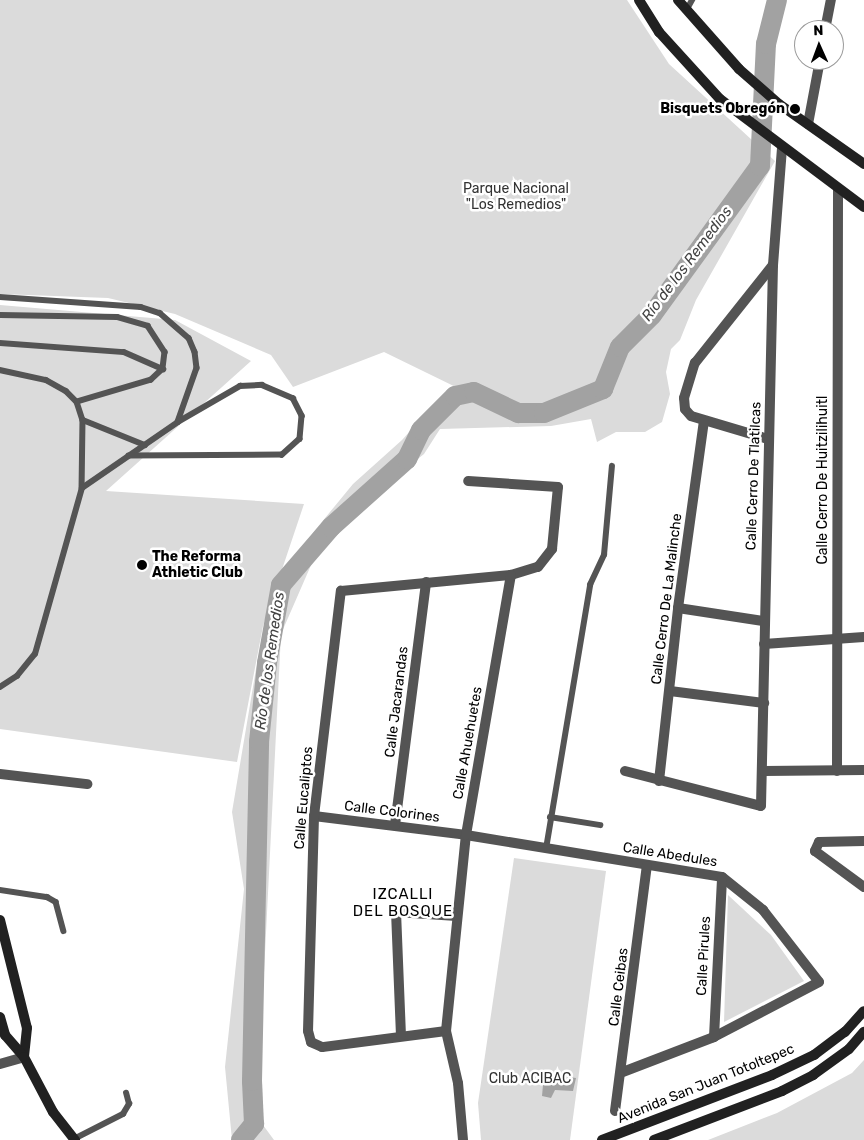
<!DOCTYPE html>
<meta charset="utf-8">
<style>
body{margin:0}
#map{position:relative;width:864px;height:1140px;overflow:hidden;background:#fff;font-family:Rubik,sans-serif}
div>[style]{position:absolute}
.green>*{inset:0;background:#dbdbdb}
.water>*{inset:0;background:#a2a2a2}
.river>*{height:20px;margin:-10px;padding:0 10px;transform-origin:10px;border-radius:10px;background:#a2a2a2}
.lane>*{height:5.5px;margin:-2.75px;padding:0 2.75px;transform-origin:2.75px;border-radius:2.75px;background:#545454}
.street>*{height:10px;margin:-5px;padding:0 5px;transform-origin:5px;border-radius:5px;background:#545454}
.secondary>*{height:10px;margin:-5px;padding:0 5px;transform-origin:5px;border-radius:5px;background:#212121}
.dots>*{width:14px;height:14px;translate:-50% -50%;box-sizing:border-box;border:2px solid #fff;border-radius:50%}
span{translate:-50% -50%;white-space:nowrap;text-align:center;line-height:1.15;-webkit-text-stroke:5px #fff;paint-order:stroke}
.poi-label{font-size:14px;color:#000;font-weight:700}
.right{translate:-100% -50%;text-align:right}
.left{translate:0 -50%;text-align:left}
.park-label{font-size:14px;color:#323232}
.street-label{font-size:14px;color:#000}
.water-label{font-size:15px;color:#434343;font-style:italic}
.neighbourhood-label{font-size:15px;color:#000;letter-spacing:1px}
.north{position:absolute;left:794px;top:20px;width:50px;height:50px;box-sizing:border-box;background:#fff;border:1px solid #999;border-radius:50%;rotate:358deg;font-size:14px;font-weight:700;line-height:20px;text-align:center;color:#000}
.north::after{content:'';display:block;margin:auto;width:18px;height:22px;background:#000;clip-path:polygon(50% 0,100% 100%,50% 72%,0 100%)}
</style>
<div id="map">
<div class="green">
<i style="clip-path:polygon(0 0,627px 0,669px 64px,775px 161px,696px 300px,680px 340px,671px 349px,666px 372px,670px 394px,662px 422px,645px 432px,616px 432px,597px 442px,591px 419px,551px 426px,440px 429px,424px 454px,389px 482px,315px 556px,281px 634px,261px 1033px,263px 1125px,274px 1140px,232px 1140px,225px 1067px,244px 889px,232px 812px,256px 669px,281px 576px,316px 529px,353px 484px,402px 440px,428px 411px,466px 392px,384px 352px,293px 387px,271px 355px,175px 314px,108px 298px,0 294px)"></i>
<i style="clip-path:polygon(0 305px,175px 320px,251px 361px,106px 491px,304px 504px,263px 626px,237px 762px,0 729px)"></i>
<i style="clip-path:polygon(514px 858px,606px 871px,570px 1140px,481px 1140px,478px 1103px)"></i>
<i style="clip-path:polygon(728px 895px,771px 935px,804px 981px,724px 1022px)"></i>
<i style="clip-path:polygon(864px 1060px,864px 1140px,708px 1140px,777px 1113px,852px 1073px)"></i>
</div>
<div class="water">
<i style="clip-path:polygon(544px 1074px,576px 1078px,573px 1091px,555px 1090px,551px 1098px,542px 1096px)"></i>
</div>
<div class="river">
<i style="left:241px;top:1140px;width:21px;rotate:-51deg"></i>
<i style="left:254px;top:1124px;width:43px;rotate:-92.7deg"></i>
<i style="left:252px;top:1081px;width:339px;rotate:-88.8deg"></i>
<i style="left:259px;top:742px;width:79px;rotate:-84.2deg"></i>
<i style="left:267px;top:663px;width:79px;rotate:-79.8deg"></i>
<i style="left:281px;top:585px;width:77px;rotate:-49.2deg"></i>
<i style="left:331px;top:527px;width:102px;rotate:-41.8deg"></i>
<i style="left:407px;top:459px;width:32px;rotate:-64deg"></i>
<i style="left:421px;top:430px;width:48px;rotate:-45deg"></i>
<i style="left:455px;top:396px;width:19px;rotate:-12deg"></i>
<i style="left:474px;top:392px;width:49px;rotate:25.5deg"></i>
<i style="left:518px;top:413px;width:26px"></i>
<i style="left:544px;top:413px;width:64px;rotate:-22.1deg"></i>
<i style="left:603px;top:389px;width:45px;rotate:-68deg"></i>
<i style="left:620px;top:347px;width:45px;rotate:-45deg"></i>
<i style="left:652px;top:315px;width:184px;rotate:-54.1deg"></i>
<i style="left:760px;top:166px;width:122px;rotate:-87.2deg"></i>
<i style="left:766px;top:44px;width:45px;rotate:-76deg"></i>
</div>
<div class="lane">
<i style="left:686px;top:11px;width:13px;rotate:-61deg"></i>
<i style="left:0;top:297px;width:141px;rotate:4.1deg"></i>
<i style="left:141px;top:307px;width:20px;rotate:18deg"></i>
<i style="left:160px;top:313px;width:38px;rotate:41deg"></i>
<i style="left:189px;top:338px;width:15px;rotate:67deg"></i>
<i style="left:195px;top:352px;width:16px;rotate:83deg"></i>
<i style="left:197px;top:368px;width:57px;rotate:109.4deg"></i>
<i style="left:0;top:315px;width:117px;rotate:1deg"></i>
<i style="left:117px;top:317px;width:32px;rotate:16deg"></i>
<i style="left:148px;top:326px;width:31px;rotate:57deg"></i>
<i style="left:165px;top:352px;width:17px;rotate:97deg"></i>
<i style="left:163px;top:369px;width:16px;rotate:137deg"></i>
<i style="left:151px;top:380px;width:77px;rotate:163.4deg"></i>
<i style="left:0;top:343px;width:124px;rotate:4.2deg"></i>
<i style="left:124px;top:352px;width:43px;rotate:23.6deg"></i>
<i style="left:0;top:370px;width:47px;rotate:12.3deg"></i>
<i style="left:46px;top:380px;width:23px;rotate:29deg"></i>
<i style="left:66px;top:391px;width:16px;rotate:45deg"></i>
<i style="left:77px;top:402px;width:19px;rotate:72deg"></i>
<i style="left:83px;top:420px;width:68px;rotate:90.8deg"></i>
<i style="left:83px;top:420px;width:67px;rotate:22deg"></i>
<i style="left:0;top:687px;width:20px;rotate:-33deg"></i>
<i style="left:17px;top:676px;width:28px;rotate:-51deg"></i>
<i style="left:35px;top:654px;width:173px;rotate:-74.2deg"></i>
<i style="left:82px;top:488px;width:116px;rotate:-34.5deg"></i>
<i style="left:178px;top:422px;width:72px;rotate:-30.1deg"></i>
<i style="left:240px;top:386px;width:22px;rotate:-3deg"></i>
<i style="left:262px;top:385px;width:34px;rotate:23deg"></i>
<i style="left:293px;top:398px;width:20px;rotate:63deg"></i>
<i style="left:302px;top:416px;width:23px;rotate:95deg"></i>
<i style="left:300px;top:439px;width:24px;rotate:138deg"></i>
<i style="left:282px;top:455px;width:153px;rotate:179.6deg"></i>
<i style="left:550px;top:817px;width:51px;rotate:9.1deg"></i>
<i style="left:546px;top:849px;width:268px;rotate:-80.5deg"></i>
<i style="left:590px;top:585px;width:33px;rotate:-65deg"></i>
<i style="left:604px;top:555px;width:89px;rotate:-84.9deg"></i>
<i style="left:0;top:890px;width:48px;rotate:8.5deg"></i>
<i style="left:47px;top:897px;width:10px;rotate:29deg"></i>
<i style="left:56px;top:902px;width:30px;rotate:75deg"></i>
<i style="left:74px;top:1139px;width:55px;rotate:-27deg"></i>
<i style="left:123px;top:1114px;width:12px;rotate:-59deg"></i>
<i style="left:129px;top:1104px;width:11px;rotate:-105deg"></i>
</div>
<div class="street">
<i style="left:825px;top:30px;width:31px;rotate:-79deg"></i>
<i style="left:808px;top:124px;width:65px;rotate:-79.4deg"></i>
<i style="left:768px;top:439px;width:80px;rotate:-163.4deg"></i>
<i style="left:691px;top:416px;width:9px;rotate:-131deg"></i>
<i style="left:685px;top:409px;width:11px;rotate:-95deg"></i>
<i style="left:684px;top:398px;width:37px;rotate:-73deg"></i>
<i style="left:695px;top:363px;width:125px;rotate:-51.5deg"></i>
<i style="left:678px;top:608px;width:86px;rotate:8.7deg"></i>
<i style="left:764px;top:644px;width:100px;rotate:-4deg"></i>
<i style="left:670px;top:691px;width:95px;rotate:7.3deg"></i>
<i style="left:625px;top:771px;width:140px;rotate:14.4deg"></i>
<i style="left:761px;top:806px;width:541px;rotate:-88.73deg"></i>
<i style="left:773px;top:265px;width:117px;rotate:-85.6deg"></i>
<i style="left:764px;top:771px;width:100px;rotate:-0.6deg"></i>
<i style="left:837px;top:771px;width:582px;rotate:-89.9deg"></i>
<i style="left:0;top:774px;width:88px;rotate:6.6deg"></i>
<i style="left:659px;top:781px;width:174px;rotate:-83.7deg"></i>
<i style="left:678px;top:608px;width:189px;rotate:-82.1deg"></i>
<i style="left:314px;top:816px;width:153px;rotate:7.1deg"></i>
<i style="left:466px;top:835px;width:259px;rotate:9.3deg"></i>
<i style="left:722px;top:877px;width:53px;rotate:38.8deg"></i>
<i style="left:763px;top:910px;width:91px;rotate:52.1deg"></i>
<i style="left:819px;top:982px;width:119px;rotate:152.4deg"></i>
<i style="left:714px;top:1037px;width:97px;rotate:159deg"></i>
<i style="left:395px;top:825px;width:245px;rotate:-82.7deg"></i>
<i style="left:864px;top:841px;width:45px;rotate:178.7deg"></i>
<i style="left:819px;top:842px;width:10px;rotate:114deg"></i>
<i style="left:815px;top:851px;width:61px;rotate:36.3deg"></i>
<i style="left:446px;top:1031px;width:125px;rotate:172.6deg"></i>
<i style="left:322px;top:1047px;width:12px;rotate:-156deg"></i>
<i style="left:311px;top:1042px;width:11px;rotate:-105deg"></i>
<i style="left:308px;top:1031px;width:215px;rotate:-88.4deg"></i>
<i style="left:314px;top:816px;width:227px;rotate:-83.2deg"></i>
<i style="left:341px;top:591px;width:171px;rotate:-5.4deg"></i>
<i style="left:511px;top:575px;width:28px;rotate:-17deg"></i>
<i style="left:538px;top:567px;width:23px;rotate:-52deg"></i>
<i style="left:552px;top:549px;width:62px;rotate:-84.5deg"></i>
<i style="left:558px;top:487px;width:90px;rotate:-176.2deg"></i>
<i style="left:401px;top:1036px;width:124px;rotate:-92.3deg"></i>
<i style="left:396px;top:912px;width:61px;rotate:3.8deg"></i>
<i style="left:714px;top:1037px;width:160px;rotate:-87.1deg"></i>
<i style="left:0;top:1064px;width:25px;rotate:-16deg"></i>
<i style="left:615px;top:1111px;width:247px;rotate:-82.6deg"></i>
<i style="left:463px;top:1140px;width:57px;rotate:-95deg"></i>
<i style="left:458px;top:1083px;width:53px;rotate:-103deg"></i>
<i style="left:446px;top:1031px;width:197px;rotate:-84.2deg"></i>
<i style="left:466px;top:835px;width:264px;rotate:-80.2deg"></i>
</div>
<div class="secondary">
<i style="left:639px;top:0;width:38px;rotate:58deg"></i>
<i style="left:659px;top:32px;width:91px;rotate:47.7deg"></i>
<i style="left:720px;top:99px;width:180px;rotate:36.9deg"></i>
<i style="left:678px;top:0;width:92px;rotate:48.5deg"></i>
<i style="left:739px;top:69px;width:53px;rotate:41.2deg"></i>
<i style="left:779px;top:104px;width:104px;rotate:35.2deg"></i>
<i style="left:0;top:920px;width:111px;rotate:76deg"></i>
<i style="left:27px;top:1028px;width:29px;rotate:96deg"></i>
<i style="left:0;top:1017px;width:19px;rotate:74deg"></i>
<i style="left:5px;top:1035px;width:29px;rotate:49deg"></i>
<i style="left:24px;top:1057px;width:62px;rotate:62.2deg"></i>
<i style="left:53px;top:1112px;width:36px;rotate:52deg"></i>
<i style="left:602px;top:1140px;width:182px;rotate:-20.9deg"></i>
<i style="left:772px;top:1075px;width:47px;rotate:-25.5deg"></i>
<i style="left:814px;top:1055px;width:39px;rotate:-37deg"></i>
<i style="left:845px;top:1032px;width:28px;rotate:-48deg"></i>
<i style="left:654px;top:1140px;width:137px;rotate:-20.9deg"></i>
<i style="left:782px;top:1091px;width:35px;rotate:-27deg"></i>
<i style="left:813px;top:1075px;width:44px;rotate:-35.8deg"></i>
<i style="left:849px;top:1049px;width:23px;rotate:-49deg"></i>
</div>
<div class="dots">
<i style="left:795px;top:109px;background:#000"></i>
<i style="left:142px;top:565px;background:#000"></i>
</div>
<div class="poi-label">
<span class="right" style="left:785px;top:109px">Bisquets Obregón</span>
<span class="left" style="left:152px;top:565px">The Reforma<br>Athletic Club</span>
</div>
<div class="park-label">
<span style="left:516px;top:197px">Parque Nacional<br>"Los Remedios"</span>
<span style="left:530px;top:1079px">Club ACIBAC</span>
</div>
<div class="street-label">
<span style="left:754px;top:476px;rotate:-88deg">Calle Cerro De Tlatilcas</span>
<span style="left:823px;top:480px;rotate:-90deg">Calle Cerro De Huitzilihuitl</span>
<span style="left:667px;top:599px;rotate:-83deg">Calle Cerro De La Malinche</span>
<span style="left:397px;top:702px;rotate:-83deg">Calle Jacarandas</span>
<span style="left:468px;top:743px;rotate:-80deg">Calle Ahuehuetes</span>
<span style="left:304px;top:798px;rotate:-85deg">Calle Eucaliptos</span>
<span style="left:392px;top:812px;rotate:7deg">Calle Colorines</span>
<span style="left:670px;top:855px;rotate:9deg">Calle Abedules</span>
<span style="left:704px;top:956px;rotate:-87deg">Calle Pirules</span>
<span style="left:619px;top:987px;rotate:-83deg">Calle Ceibas</span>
<span style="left:706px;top:1084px;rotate:-22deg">Avenida San Juan Totoltepec</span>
</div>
<div class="water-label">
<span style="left:687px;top:264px;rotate:-53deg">Río de los Remedios</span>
<span style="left:270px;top:661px;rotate:-82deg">Río de los Remedios</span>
</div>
<div class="neighbourhood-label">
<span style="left:403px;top:903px">IZCALLI<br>DEL BOSQUE</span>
</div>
<div class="north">N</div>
</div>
